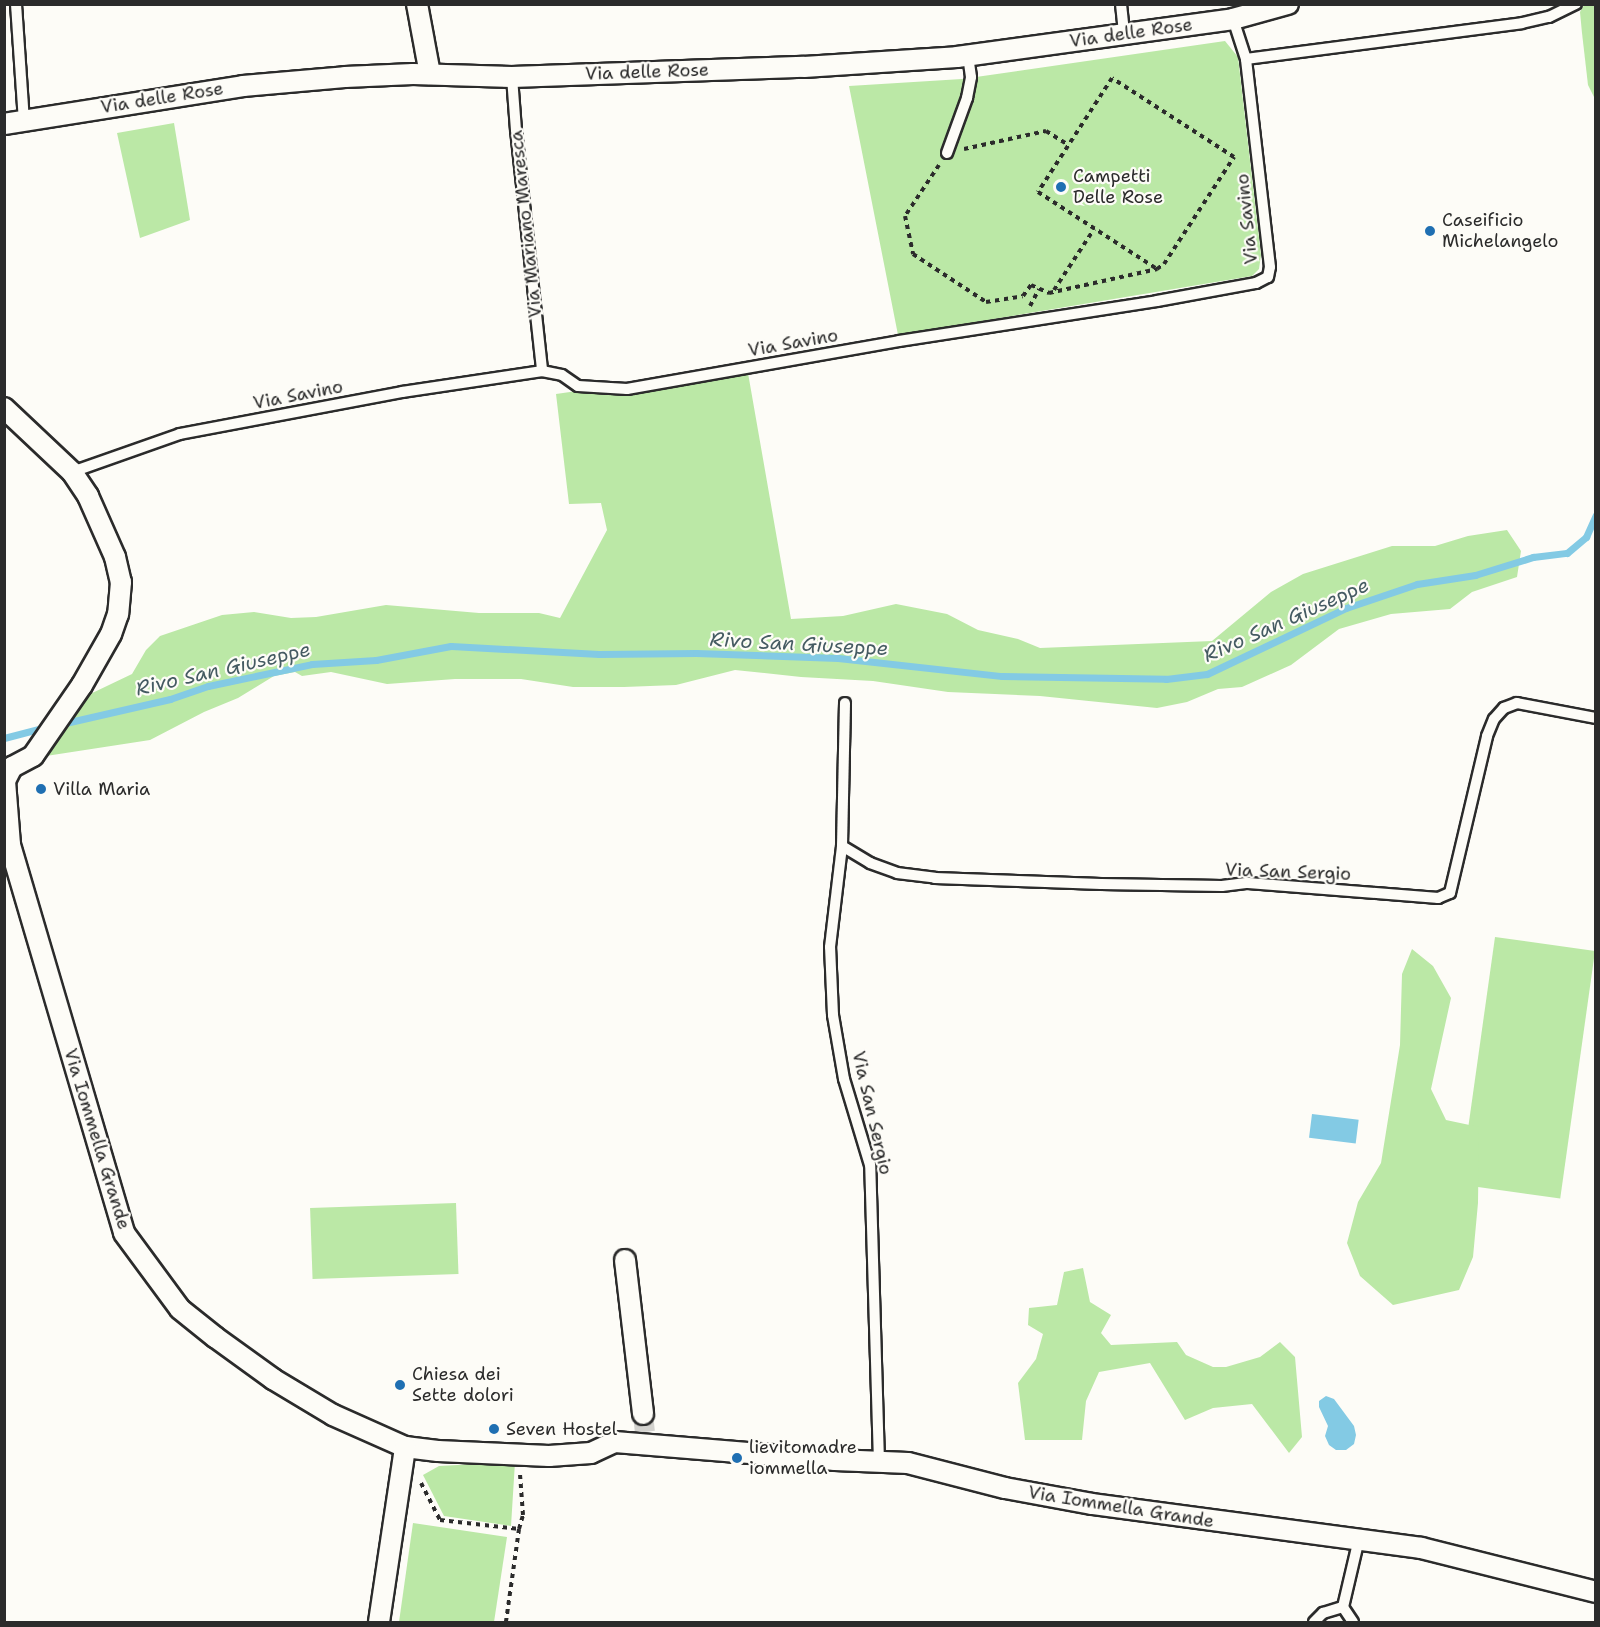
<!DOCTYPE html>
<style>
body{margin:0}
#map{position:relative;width:1600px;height:1627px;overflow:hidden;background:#fdfcf7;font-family:"Shantell Sans",sans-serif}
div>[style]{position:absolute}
.green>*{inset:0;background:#bbe8a6;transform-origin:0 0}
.water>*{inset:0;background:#83cae4;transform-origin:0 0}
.stream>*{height:7px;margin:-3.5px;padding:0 3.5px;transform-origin:3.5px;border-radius:3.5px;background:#83cae4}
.minor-tunnel>*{height:20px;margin-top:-10px;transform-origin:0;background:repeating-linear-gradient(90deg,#d3d2ce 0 20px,transparent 0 30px)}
.path>*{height:4px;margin-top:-2px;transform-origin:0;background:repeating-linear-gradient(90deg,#2b2b2b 0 4.5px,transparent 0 9px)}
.roads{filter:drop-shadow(2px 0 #2b2b2b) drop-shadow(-2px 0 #2b2b2b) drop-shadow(0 2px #2b2b2b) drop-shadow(0 -2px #2b2b2b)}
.service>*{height:10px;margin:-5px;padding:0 5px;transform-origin:5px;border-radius:5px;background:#fdfcf7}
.minor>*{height:20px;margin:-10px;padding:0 10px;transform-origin:10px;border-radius:10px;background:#fdfcf7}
.dots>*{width:16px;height:16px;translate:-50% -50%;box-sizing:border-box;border:3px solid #fdfcf7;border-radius:50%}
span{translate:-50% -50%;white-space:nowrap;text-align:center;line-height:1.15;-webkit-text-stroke:4.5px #fdfcf7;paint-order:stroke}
.street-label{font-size:18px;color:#2b2b2b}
.poi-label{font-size:18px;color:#2b2b2b}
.left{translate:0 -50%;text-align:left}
.water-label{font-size:20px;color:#455b62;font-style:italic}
.frame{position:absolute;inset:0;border:6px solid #2b2b2b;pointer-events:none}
</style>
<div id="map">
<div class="green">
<i style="clip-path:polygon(1584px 5px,1595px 5px,1595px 99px,1588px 85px,1582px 33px,1580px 12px)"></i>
<i style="clip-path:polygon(1225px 41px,1238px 57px,1261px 255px,1259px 269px,1252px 276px,898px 335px,849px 86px,962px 79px)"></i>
<i style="clip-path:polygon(174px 123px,190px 220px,140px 238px,117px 133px)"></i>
<i style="clip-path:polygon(748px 373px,791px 619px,843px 616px,896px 604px,947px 614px,978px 630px,1018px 639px,1040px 648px,1212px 641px,1271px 592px,1303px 574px,1392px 546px,1435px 546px,1468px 536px,1507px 530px,1521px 551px,1517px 577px,1472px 592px,1450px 609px,1391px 614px,1339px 629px,1291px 665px,1242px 687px,1218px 689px,1187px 702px,1157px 708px,1040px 696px,948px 692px,873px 681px,801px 677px,735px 670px,676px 685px,624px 687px,573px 687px,521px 679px,455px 679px,387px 684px,331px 672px,302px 676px,295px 672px,274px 676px,238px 698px,204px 712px,150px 740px,46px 756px,86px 696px,132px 674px,146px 650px,160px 636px,222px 615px,254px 612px,291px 618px,316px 617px,386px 605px,479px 613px,539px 613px,560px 618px,607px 530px,601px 503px,569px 504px,556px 394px,577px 391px,627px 394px)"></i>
<i style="left:1495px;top:937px;width:101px;height:250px;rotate:8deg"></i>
<i style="clip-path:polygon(1412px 949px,1433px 966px,1451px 998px,1431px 1089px,1446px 1120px,1479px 1127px,1478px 1203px,1473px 1257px,1459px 1290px,1393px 1305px,1360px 1276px,1347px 1243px,1358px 1202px,1381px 1163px,1400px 1045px,1402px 974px)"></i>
<i style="left:456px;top:1203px;width:71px;height:146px;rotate:88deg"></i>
<i style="clip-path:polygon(1083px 1268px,1090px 1302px,1111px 1315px,1101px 1333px,1111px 1345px,1177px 1342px,1186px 1355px,1213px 1367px,1226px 1367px,1260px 1357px,1280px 1342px,1295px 1357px,1302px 1437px,1289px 1453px,1252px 1404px,1213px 1408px,1185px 1420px,1150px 1363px,1099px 1372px,1086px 1401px,1082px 1440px,1025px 1440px,1018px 1383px,1036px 1359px,1043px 1334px,1028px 1325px,1029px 1308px,1057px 1305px,1064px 1272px)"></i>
<i style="clip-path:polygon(515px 1462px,511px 1526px,444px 1516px,423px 1475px,439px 1466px)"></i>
<i style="clip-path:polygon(413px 1523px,507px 1537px,494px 1622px,399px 1622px)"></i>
</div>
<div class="water">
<i style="left:1312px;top:1114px;width:47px;height:24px;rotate:7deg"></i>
<i style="clip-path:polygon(1326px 1396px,1334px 1399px,1354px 1426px,1356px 1435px,1354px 1444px,1346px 1450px,1336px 1450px,1329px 1445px,1325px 1436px,1328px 1426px,1319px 1407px,1319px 1401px)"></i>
</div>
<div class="stream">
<i style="left:61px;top:724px;width:112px;rotate:-12.9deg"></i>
<i style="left:170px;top:699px;width:40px;rotate:-18.9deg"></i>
<i style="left:208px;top:686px;width:106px;rotate:-11.9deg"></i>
<i style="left:312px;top:664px;width:64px;rotate:-3.6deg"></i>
<i style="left:376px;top:660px;width:76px;rotate:-10.6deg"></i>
<i style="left:451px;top:646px;width:148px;rotate:3.1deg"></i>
<i style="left:599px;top:654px;width:97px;rotate:-0.6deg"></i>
<i style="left:696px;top:653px;width:142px;rotate:2deg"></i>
<i style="left:838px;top:658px;width:165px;rotate:6.3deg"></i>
<i style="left:1002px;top:676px;width:164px;rotate:1deg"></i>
<i style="left:1166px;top:679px;width:41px;rotate:-7deg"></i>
<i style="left:1207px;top:674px;width:154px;rotate:-25.4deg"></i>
<i style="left:1346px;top:608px;width:75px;rotate:-18.7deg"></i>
<i style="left:1417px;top:584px;width:59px;rotate:-8.8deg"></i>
<i style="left:1475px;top:575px;width:61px;rotate:-17.2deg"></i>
<i style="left:1533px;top:557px;width:34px;rotate:-7deg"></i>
<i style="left:1567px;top:553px;width:25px;rotate:-40deg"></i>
<i style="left:1586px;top:537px;width:24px;rotate:-66deg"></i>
<i style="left:4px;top:738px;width:48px;rotate:-14.6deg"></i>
</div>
<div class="minor-tunnel">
<i style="left:643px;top:1414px;width:18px;rotate:84deg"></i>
</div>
<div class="path">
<i style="left:964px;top:149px;width:84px;rotate:-12.4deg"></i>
<i style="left:1046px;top:131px;width:26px;rotate:32deg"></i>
<i style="left:939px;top:165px;width:61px;rotate:123.7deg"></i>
<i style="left:905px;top:216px;width:39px;rotate:78deg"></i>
<i style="left:913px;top:254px;width:87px;rotate:33.3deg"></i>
<i style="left:986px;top:302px;width:37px;rotate:-9deg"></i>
<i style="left:1023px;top:296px;width:14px;rotate:-54deg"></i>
<i style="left:1031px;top:285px;width:20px;rotate:24deg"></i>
<i style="left:1049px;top:293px;width:111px;rotate:-12.5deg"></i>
<i style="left:1157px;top:269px;width:9px;rotate:-36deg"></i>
<i style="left:1164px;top:264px;width:128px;rotate:-56.8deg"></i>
<i style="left:1234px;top:157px;width:145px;rotate:-147.1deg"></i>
<i style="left:1112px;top:78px;width:136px;rotate:123deg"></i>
<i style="left:1038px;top:192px;width:142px;rotate:32.9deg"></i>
<i style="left:1054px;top:290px;width:73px;rotate:-56.7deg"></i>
<i style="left:1030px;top:306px;width:19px;rotate:-62deg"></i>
<i style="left:421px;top:1483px;width:42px;rotate:62.8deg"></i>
<i style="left:440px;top:1520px;width:80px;rotate:6.5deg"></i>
<i style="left:519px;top:1529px;width:94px;rotate:98deg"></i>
<i style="left:519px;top:1529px;width:15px;rotate:-74deg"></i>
<i style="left:523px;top:1515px;width:41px;rotate:-94.2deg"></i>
</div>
<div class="roads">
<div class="service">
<i style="left:16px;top:4px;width:116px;rotate:86.1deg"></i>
<i style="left:1121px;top:4px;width:30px;rotate:84deg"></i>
<i style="left:1246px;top:59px;width:278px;rotate:-7.4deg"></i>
<i style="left:1522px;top:23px;width:28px;rotate:-13deg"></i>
<i style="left:1549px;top:17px;width:30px;rotate:-26deg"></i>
<i style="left:512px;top:77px;width:53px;rotate:85.7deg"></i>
<i style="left:516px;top:130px;width:242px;rotate:83.8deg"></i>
<i style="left:947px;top:153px;width:59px;rotate:-70deg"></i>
<i style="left:967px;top:98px;width:21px;rotate:-79deg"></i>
<i style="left:971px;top:77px;width:22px;rotate:-98deg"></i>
<i style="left:72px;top:472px;width:114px;rotate:-19.4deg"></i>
<i style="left:180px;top:434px;width:226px;rotate:-10.7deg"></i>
<i style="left:402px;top:392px;width:142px;rotate:-8.5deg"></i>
<i style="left:542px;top:371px;width:20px;rotate:11deg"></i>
<i style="left:562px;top:375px;width:19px;rotate:35deg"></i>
<i style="left:578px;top:386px;width:49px;rotate:3.5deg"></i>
<i style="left:627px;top:389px;width:276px;rotate:-10deg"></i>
<i style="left:899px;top:341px;width:261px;rotate:-8.8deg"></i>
<i style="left:1157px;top:301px;width:101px;rotate:-10.3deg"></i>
<i style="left:1256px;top:283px;width:13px;rotate:-27deg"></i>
<i style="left:1268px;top:277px;width:10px;rotate:-79deg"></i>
<i style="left:1270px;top:267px;width:209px;rotate:-96.6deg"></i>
<i style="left:1246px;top:59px;width:42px;rotate:-108deg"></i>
<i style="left:842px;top:846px;width:143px;rotate:-88.8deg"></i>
<i style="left:879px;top:1462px;width:297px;rotate:-91.7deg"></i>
<i style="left:870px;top:1165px;width:90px;rotate:-106.8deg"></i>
<i style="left:844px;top:1079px;width:65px;rotate:-99.8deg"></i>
<i style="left:833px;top:1015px;width:68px;rotate:-92.5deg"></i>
<i style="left:830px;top:947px;width:102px;rotate:-83.2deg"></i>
<i style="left:842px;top:846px;width:33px;rotate:31deg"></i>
<i style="left:870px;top:863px;width:29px;rotate:20deg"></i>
<i style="left:897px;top:873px;width:38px;rotate:7deg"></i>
<i style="left:935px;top:878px;width:166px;rotate:2.1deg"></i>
<i style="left:1101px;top:884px;width:121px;rotate:0.9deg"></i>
<i style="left:1222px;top:886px;width:26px;rotate:-7deg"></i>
<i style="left:1248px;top:883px;width:191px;rotate:4.5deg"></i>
<i style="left:1438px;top:898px;width:13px;rotate:-23deg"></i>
<i style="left:1450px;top:893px;width:161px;rotate:-76.7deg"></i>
<i style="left:1487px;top:736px;width:18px;rotate:-68deg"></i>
<i style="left:1494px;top:719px;width:15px;rotate:-48deg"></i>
<i style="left:1504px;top:708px;width:14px;rotate:-21deg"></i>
<i style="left:1517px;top:703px;width:80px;rotate:10.8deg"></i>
<i style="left:1314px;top:1622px;width:13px;rotate:-45deg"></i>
<i style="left:1323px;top:1613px;width:21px;rotate:-17deg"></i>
<i style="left:1353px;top:1622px;width:18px;rotate:-124deg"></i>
<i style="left:1343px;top:1607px;width:70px;rotate:-76.8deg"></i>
</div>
<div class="minor">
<i style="left:417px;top:4px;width:71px;rotate:79.5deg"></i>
<i style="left:4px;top:124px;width:242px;rotate:-9deg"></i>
<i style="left:243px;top:86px;width:102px;rotate:-5deg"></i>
<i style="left:345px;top:77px;width:68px;rotate:-2.5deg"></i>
<i style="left:413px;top:74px;width:99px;rotate:1.7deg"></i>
<i style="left:512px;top:77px;width:292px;rotate:-2deg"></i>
<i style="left:804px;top:67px;width:153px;rotate:-3.7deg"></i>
<i style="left:957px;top:57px;width:279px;rotate:-7.8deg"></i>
<i style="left:1233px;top:19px;width:57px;rotate:-15.3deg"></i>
<i style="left:4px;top:408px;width:93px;rotate:43.3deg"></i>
<i style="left:72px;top:472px;width:29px;rotate:56deg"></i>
<i style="left:88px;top:496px;width:67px;rotate:66.1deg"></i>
<i style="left:115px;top:557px;width:26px;rotate:77deg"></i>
<i style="left:121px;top:582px;width:32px;rotate:95deg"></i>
<i style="left:118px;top:614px;width:21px;rotate:109deg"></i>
<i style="left:111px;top:634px;width:59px;rotate:119.6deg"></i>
<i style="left:82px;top:685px;width:86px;rotate:124.6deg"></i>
<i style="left:33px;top:756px;width:24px;rotate:152deg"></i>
<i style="left:12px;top:767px;width:16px;rotate:117deg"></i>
<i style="left:5px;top:781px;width:64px;rotate:85.5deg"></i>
<i style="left:10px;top:845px;width:404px;rotate:73.6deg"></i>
<i style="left:124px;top:1233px;width:94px;rotate:53.6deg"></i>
<i style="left:180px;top:1309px;width:45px;rotate:38.7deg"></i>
<i style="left:215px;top:1337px;width:72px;rotate:35.9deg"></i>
<i style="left:273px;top:1379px;width:70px;rotate:31deg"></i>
<i style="left:333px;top:1415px;width:79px;rotate:24deg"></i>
<i style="left:405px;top:1447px;width:33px;rotate:7deg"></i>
<i style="left:438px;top:1451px;width:111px;rotate:2.6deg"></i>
<i style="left:549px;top:1456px;width:42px;rotate:-4.1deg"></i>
<i style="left:591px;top:1453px;width:26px;rotate:-25deg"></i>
<i style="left:615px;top:1442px;width:221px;rotate:4.7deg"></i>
<i style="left:835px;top:1460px;width:73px;rotate:2.4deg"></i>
<i style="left:908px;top:1463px;width:100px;rotate:14.5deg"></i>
<i style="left:1005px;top:1488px;width:88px;rotate:10.4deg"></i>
<i style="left:1092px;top:1504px;width:332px;rotate:7.6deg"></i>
<i style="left:1421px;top:1548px;width:180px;rotate:14.1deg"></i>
<i style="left:625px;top:1260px;width:155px;rotate:83.3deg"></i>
<i style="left:379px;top:1622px;width:177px;rotate:-81.5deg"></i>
</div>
</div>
<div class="dots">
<i style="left:1061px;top:187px;background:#1f6fb2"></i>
<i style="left:1430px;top:231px;background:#1f6fb2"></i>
<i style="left:41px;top:789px;background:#1f6fb2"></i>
<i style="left:400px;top:1385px;background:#1f6fb2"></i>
<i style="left:494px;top:1429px;background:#1f6fb2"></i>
<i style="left:737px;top:1458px;background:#1f6fb2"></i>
</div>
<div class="street-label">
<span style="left:1131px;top:33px;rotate:-8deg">Via delle Rose</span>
<span style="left:647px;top:72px;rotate:-2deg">Via delle Rose</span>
<span style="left:162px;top:98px;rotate:-9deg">Via delle Rose</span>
<span style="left:1247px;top:219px;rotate:-96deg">Via Savino</span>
<span style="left:526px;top:224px;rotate:-96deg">Via Mariano Maresca</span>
<span style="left:793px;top:343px;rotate:-10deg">Via Savino</span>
<span style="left:298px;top:395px;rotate:-11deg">Via Savino</span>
<span style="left:1288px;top:872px;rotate:2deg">Via San Sergio</span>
<span style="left:872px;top:1113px;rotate:77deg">Via San Sergio</span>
<span style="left:97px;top:1139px;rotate:73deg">Via Iommella Grande</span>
<span style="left:1121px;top:1507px;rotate:9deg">Via Iommella Grande</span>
</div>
<div class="poi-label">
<span class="left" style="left:1073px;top:187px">Campetti<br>Delle Rose</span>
<span class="left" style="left:1442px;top:231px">Caseificio<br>Michelangelo</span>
<span class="left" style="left:53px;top:789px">Villa Maria</span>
<span class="left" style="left:412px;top:1385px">Chiesa dei<br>Sette dolori</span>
<span class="left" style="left:506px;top:1429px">Seven Hostel</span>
<span class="left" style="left:749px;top:1458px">lievitomadre<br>iommella</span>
</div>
<div class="water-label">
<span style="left:1286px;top:620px;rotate:-24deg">Rivo San Giuseppe</span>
<span style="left:799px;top:644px;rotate:3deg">Rivo San Giuseppe</span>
<span style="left:223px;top:669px;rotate:-13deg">Rivo San Giuseppe</span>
</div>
<div class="frame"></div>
</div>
